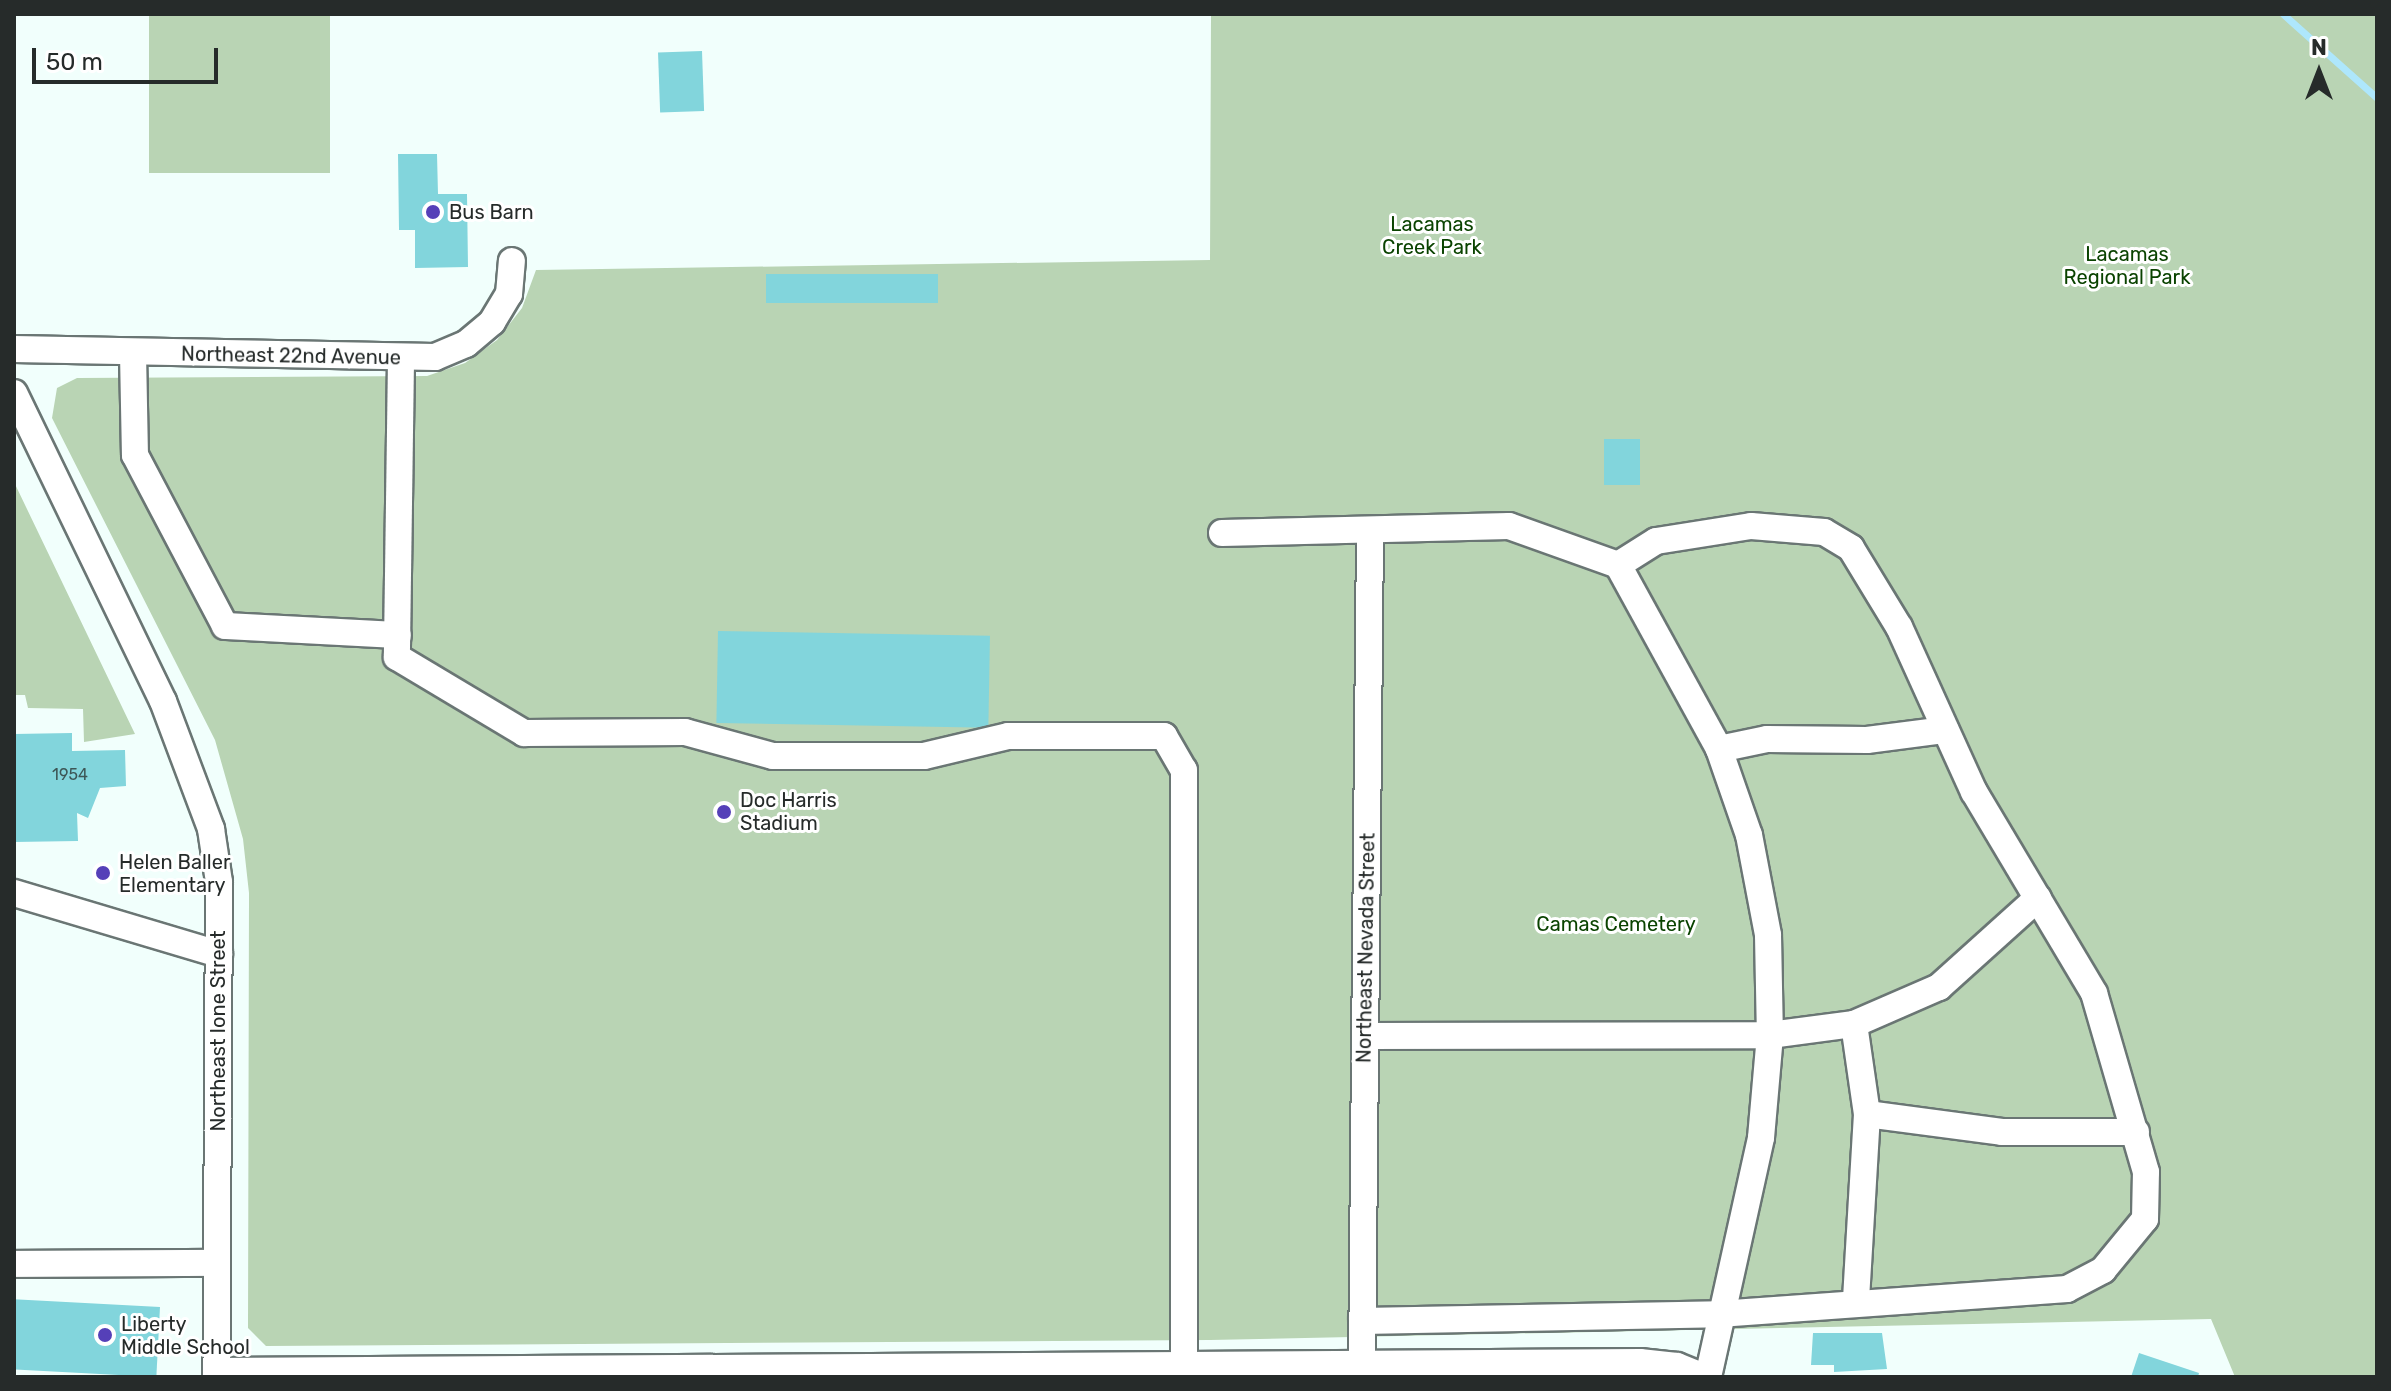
<!DOCTYPE html>
<style>
body{margin:0}
#map{position:relative;width:2391px;height:1391px;overflow:hidden;background:#f1fffc;font-family:Rubik,sans-serif}
div>[style]{position:absolute}
.green>*{inset:0;background:#b9d4b4;transform-origin:0 0}
.stream>*{height:7px;margin:-3.5px;padding:0 3.5px;transform-origin:3.5px;border-radius:3.5px;background:#aee7fc}
.building>*{inset:0;background:#82d5dc;transform-origin:0 0}
.roads{filter:drop-shadow(2px 0 #6a7674) drop-shadow(-2px 0 #6a7674) drop-shadow(0 2px #6a7674) drop-shadow(0 -2px #6a7674)}
.minor>*{height:26px;margin:-13px;padding:0 13px;transform-origin:13px;border-radius:13px;background:#fff}
.dots>*{width:22px;height:22px;translate:-50% -50%;box-sizing:border-box;border:4px solid #fff;border-radius:50%}
span{translate:-50% -50%;white-space:nowrap;text-align:center;line-height:1.15;-webkit-text-stroke:6px #fff;paint-order:stroke}
.number-label{font-size:16px;color:#3d5656}
.number-label span{-webkit-text-stroke-width:0}
.poi-label{font-size:20px;color:#262b2a}
.left{translate:0 -50%;text-align:left}
.park-label{font-size:20px;color:#0a4300}
.street-label{font-size:20px;color:#262b2a}
.frame{position:absolute;inset:0;border:16px solid #262b2a;pointer-events:none}
.north{position:absolute;left:2279px;top:32px;width:80px;height:80px;-webkit-text-stroke:6px #fff;paint-order:stroke;rotate:0deg;font-size:22px;font-weight:700;line-height:32px;text-align:center;color:#262b2a}
.north::after{content:'';display:block;margin:auto;width:28px;height:36px;background:#262b2a;clip-path:polygon(50% 0,100% 100%,50% 72%,0 100%)}
.scale{position:absolute;left:32px;top:48px;width:186px;height:36px;box-sizing:border-box;border:4px solid #262b2a;border-top:0;padding-left:10px;font-size:24px;line-height:28px;white-space:nowrap;color:#262b2a;-webkit-text-stroke:6px #fff;paint-order:stroke}
</style>
<div id="map">
<div class="green">
<i style="left:149px;top:14px;width:181px;height:159px"></i>
<i style="clip-path:polygon(1211px 14px,2377px 14px,2377px 1377px,2235px 1377px,2211px 1319px,1210px 1340px,266px 1346px,248px 1328px,249px 893px,243px 839px,215px 740px,52px 418px,57px 388px,77px 378px,427px 376px,465px 363px,497px 340px,522px 308px,536px 270px,1210px 260px)"></i>
<i style="clip-path:polygon(14px 482px,135px 734px,84px 742px,83px 709px,28px 708px,25px 695px,14px 695px)"></i>
</div>
<div class="stream">
<i style="left:2283px;top:14px;width:126px;rotate:41.8deg"></i>
</div>
<div class="building">
<i style="left:702px;top:51px;width:60px;height:44px;rotate:88deg"></i>
<i style="clip-path:polygon(398px 154px,437px 154px,438px 194px,467px 194px,468px 267px,415px 268px,415px 230px,399px 230px)"></i>
<i style="left:766px;top:274px;width:172px;height:29px"></i>
<i style="left:1604px;top:439px;width:36px;height:46px"></i>
<i style="left:718px;top:631px;width:272px;height:92px;rotate:1deg"></i>
<i style="clip-path:polygon(72px 733px,72px 751px,125px 750px,126px 786px,100px 788px,88px 818px,77px 813px,78px 841px,14px 842px,14px 734px)"></i>
<i style="left:160px;top:1307px;width:70px;height:146px;rotate:93deg"></i>
<i style="clip-path:polygon(1813px 1333px,1882px 1333px,1887px 1369px,1834px 1372px,1834px 1365px,1811px 1365px)"></i>
<i style="clip-path:polygon(2139px 1353px,2199px 1373px,2198px 1377px,2131px 1377px)"></i>
</div>
<div class="roads">
<div class="minor">
<i style="left:14px;top:349px;width:421px;rotate:1.1deg"></i>
<i style="left:435px;top:357px;width:34px;rotate:-23deg"></i>
<i style="left:466px;top:344px;width:34px;rotate:-40deg"></i>
<i style="left:492px;top:322px;width:33px;rotate:-59deg"></i>
<i style="left:509px;top:294px;width:33px;rotate:-85deg"></i>
<i style="left:133px;top:353px;width:102px;rotate:88.9deg"></i>
<i style="left:135px;top:455px;width:193px;rotate:62.2deg"></i>
<i style="left:225px;top:626px;width:173px;rotate:3deg"></i>
<i style="left:401px;top:360px;width:297px;rotate:90.8deg"></i>
<i style="left:397px;top:657px;width:148px;rotate:30.9deg"></i>
<i style="left:524px;top:733px;width:161px;rotate:-0.4deg"></i>
<i style="left:685px;top:732px;width:91px;rotate:15.3deg"></i>
<i style="left:773px;top:756px;width:151px"></i>
<i style="left:924px;top:756px;width:86px;rotate:-13.4deg"></i>
<i style="left:1008px;top:736px;width:156px"></i>
<i style="left:1164px;top:736px;width:39px;rotate:60deg"></i>
<i style="left:1184px;top:770px;width:597px;rotate:90deg"></i>
<i style="left:14px;top:393px;width:342px;rotate:64.2deg"></i>
<i style="left:163px;top:701px;width:137px;rotate:69.4deg"></i>
<i style="left:211px;top:829px;width:54px;rotate:81.4deg"></i>
<i style="left:219px;top:882px;width:495px;rotate:90.3deg"></i>
<i style="left:1222px;top:533px;width:287px;rotate:-1.4deg"></i>
<i style="left:1509px;top:526px;width:116px;rotate:19.7deg"></i>
<i style="left:1618px;top:565px;width:210px;rotate:61.2deg"></i>
<i style="left:1719px;top:749px;width:91px;rotate:70.8deg"></i>
<i style="left:1749px;top:835px;width:102px;rotate:79.2deg"></i>
<i style="left:1768px;top:935px;width:100px;rotate:88.9deg"></i>
<i style="left:1770px;top:1035px;width:103px;rotate:95deg"></i>
<i style="left:1761px;top:1138px;width:245px;rotate:102.5deg"></i>
<i style="left:1719px;top:749px;width:49px;rotate:-11.8deg"></i>
<i style="left:1767px;top:739px;width:100px;rotate:0.6deg"></i>
<i style="left:1867px;top:740px;width:79px;rotate:-7.3deg"></i>
<i style="left:14px;top:893px;width:214px;rotate:16.6deg"></i>
<i style="left:1854px;top:1024px;width:91px;rotate:81.8deg"></i>
<i style="left:1867px;top:1114px;width:187px;rotate:93.4deg"></i>
<i style="left:1365px;top:1036px;width:405px;rotate:-0.1deg"></i>
<i style="left:1770px;top:1035px;width:85px;rotate:-7.5deg"></i>
<i style="left:1854px;top:1024px;width:93px;rotate:-23.5deg"></i>
<i style="left:1939px;top:987px;width:133px;rotate:-42deg"></i>
<i style="left:1867px;top:1114px;width:136px;rotate:7.6deg"></i>
<i style="left:2002px;top:1132px;width:134px"></i>
<i style="left:14px;top:1264px;width:203px;rotate:-0.3deg"></i>
<i style="left:1362px;top:1321px;width:357px;rotate:-1.1deg"></i>
<i style="left:1719px;top:1314px;width:349px;rotate:-4.1deg"></i>
<i style="left:2067px;top:1289px;width:41px;rotate:-27.8deg"></i>
<i style="left:2103px;top:1270px;width:66px;rotate:-50.5deg"></i>
<i style="left:2145px;top:1219px;width:47px;rotate:-88.8deg"></i>
<i style="left:2146px;top:1172px;width:186px;rotate:-106.2deg"></i>
<i style="left:2094px;top:993px;width:234px;rotate:-120.8deg"></i>
<i style="left:1974px;top:792px;width:181px;rotate:-114.4deg"></i>
<i style="left:1899px;top:627px;width:92px;rotate:-121.3deg"></i>
<i style="left:1851px;top:548px;width:31px;rotate:-149deg"></i>
<i style="left:1824px;top:532px;width:73px;rotate:-175.3deg"></i>
<i style="left:1751px;top:526px;width:96px;rotate:171deg"></i>
<i style="left:1656px;top:541px;width:45px;rotate:147.7deg"></i>
<i style="left:1362px;top:1365px;width:835px;rotate:-89.45deg"></i>
<i style="left:216px;top:1371px;width:1424px;rotate:-0.36deg"></i>
<i style="left:1640px;top:1362px;width:37px;rotate:6deg"></i>
<i style="left:1677px;top:1366px;width:29px;rotate:22deg"></i>
</div>
</div>
<div class="dots">
<i style="left:433px;top:212px;background:#5540b8"></i>
<i style="left:724px;top:812px;background:#5540b8"></i>
<i style="left:103px;top:873px;background:#5540b8"></i>
<i style="left:105px;top:1335px;background:#5540b8"></i>
</div>
<div class="number-label">
<span style="left:70px;top:775px">1954</span>
</div>
<div class="poi-label">
<span class="left" style="left:449px;top:212px">Bus Barn</span>
<span class="left" style="left:740px;top:812px">Doc Harris<br>Stadium</span>
<span class="left" style="left:119px;top:874px">Helen Baller<br>Elementary</span>
<span class="left" style="left:121px;top:1336px">Liberty<br>Middle School</span>
</div>
<div class="park-label">
<span style="left:1432px;top:236px">Lacamas<br>Creek Park</span>
<span style="left:2127px;top:266px">Lacamas<br>Regional Park</span>
<span style="left:1616px;top:924px">Camas Cemetery</span>
</div>
<div class="street-label">
<span style="left:291px;top:356px;rotate:1deg">Northeast 22nd Avenue</span>
<span style="left:1366px;top:948px;rotate:-89deg">Northeast Nevada Street</span>
<span style="left:218px;top:1031px;rotate:-90deg">Northeast Ione Street</span>
</div>
<div class="frame"></div>
<div class="north">N</div>
<div class="scale">50 m</div>
</div>
